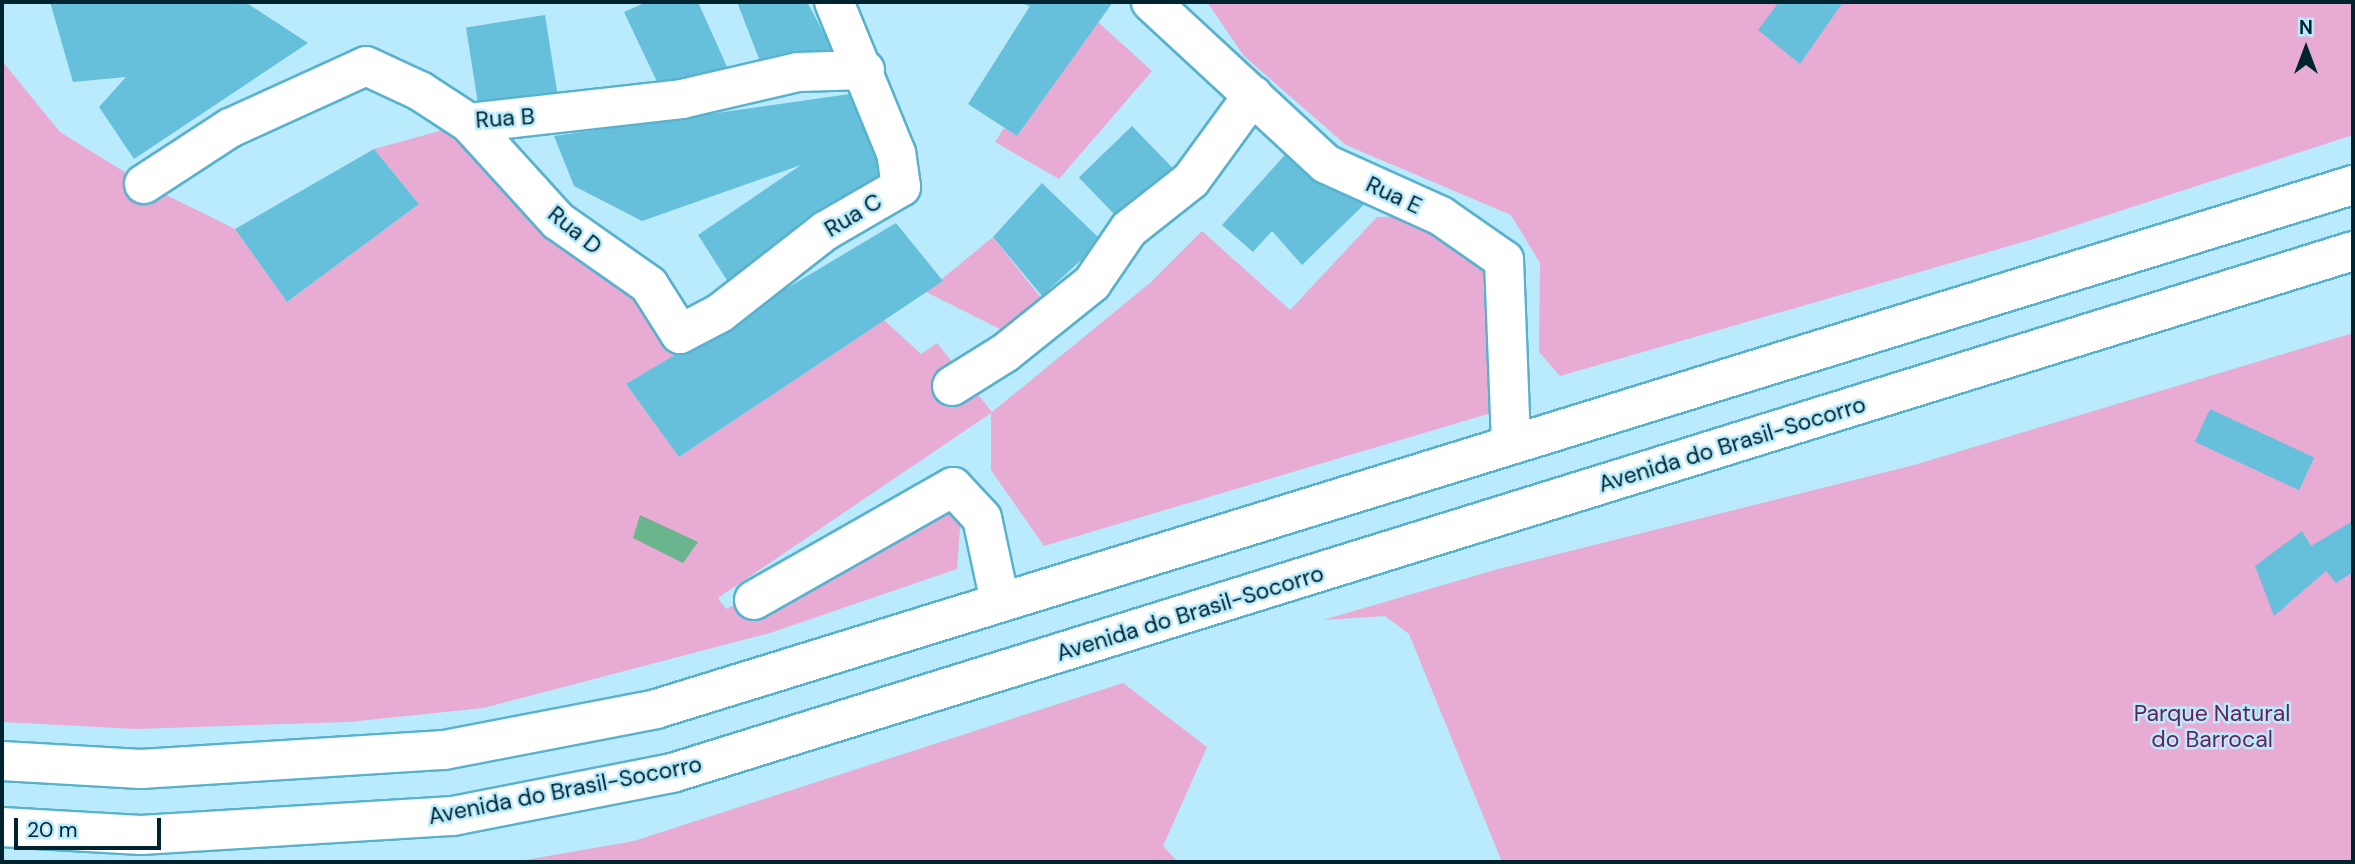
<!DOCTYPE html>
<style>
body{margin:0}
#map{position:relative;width:2355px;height:864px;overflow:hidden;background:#b9ebfc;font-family:"DM Sans",sans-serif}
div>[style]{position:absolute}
.green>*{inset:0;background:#e8abd3}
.water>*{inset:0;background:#6ab48e}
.building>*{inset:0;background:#66c0db;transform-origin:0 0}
.roads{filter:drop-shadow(2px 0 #58b2cd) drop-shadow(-2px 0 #58b2cd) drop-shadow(0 2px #58b2cd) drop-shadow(0 -2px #58b2cd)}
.street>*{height:38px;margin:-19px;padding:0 19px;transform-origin:19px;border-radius:19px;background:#fff}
.primary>*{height:38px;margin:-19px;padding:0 19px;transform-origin:19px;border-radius:19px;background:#fff}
span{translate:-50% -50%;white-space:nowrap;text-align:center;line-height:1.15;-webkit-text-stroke:5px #b9ebfc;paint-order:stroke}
.street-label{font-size:23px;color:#00242f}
.park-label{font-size:23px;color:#691f55}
.frame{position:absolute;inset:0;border:4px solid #00242f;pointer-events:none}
.north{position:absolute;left:2271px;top:14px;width:70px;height:70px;-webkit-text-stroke:5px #b9ebfc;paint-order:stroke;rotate:0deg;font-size:19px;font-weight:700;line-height:28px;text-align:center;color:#00242f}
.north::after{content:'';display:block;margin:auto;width:24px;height:32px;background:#00242f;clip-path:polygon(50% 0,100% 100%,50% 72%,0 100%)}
.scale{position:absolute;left:14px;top:818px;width:147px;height:32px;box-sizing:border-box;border:4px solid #00242f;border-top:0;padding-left:9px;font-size:21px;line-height:24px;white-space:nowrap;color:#00242f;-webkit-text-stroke:5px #b9ebfc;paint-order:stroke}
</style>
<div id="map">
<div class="green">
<i style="clip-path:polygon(1207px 2px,2353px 2px,2353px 135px,2037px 238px,1560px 376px,1539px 352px,1540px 263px,1511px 215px,1346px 145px,1244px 56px)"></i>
<i style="clip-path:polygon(1098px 22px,1152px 71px,1059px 179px,995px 142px,1004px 128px,1017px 136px)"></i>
<i style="clip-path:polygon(2px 61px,60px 132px,144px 184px,235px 229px,287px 302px,419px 204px,374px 149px,469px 123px,685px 349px,626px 384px,679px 457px,884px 320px,921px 354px,937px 343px,992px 412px,1150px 283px,1202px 231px,1290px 310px,1377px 217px,1441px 216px,1504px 260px,1508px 408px,1044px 546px,991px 470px,991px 413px,718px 598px,726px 609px,944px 509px,961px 515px,957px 569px,770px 633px,483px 708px,349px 722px,136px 729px,2px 722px)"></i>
<i style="clip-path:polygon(993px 237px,1053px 313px,1022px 340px,926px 292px)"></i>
<i style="clip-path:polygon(2353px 333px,2353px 862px,1502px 862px,1409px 634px,1385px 616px,1323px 620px,1498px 569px,1914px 465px)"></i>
<i style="clip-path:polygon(1123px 683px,1207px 747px,1163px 846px,1178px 862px,514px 862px,634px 841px)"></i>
</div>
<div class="water">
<i style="clip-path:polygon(640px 515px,698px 542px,683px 563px,633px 538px)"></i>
</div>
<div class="building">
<i style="clip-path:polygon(50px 2px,245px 2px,308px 43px,134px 159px,99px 107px,126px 77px,73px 82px)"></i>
<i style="clip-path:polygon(647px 2px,698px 2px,728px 69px,658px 84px,624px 12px)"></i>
<i style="clip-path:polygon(737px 2px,807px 2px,833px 50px,763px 69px)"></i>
<i style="clip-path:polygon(1016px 2px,1113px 2px,1017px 136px,968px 104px,1030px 6px)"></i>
<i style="clip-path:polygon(1779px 2px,1843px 2px,1800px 64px,1758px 30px)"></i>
<i style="left:545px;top:15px;width:80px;height:80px;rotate:81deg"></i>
<i style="clip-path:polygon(857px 93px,882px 175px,730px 285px,698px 235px,801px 165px,642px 221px,574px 186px,554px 136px)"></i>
<i style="left:1132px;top:126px;width:62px;height:74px;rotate:46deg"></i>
<i style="clip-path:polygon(1299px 139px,1380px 189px,1302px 265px,1272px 231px,1253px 252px,1222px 225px)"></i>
<i style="clip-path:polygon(374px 149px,419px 204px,287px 302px,235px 229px)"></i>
<i style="clip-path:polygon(1042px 183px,1102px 241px,1042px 296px,993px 237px)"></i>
<i style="clip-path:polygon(896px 223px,943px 281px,679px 457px,626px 384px)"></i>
<i style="left:2210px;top:409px;width:115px;height:36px;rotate:25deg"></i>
<i style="clip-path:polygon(2353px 521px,2353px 572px,2336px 583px,2326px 571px,2274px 616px,2255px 566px,2302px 531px,2311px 546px)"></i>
</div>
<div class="roads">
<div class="street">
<i style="left:1151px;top:2px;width:238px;rotate:42.8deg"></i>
<i style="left:1326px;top:164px;width:126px;rotate:24.3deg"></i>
<i style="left:1441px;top:216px;width:77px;rotate:34.9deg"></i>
<i style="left:1504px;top:260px;width:184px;rotate:87.8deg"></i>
<i style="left:469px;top:123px;width:132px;rotate:47.8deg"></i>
<i style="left:558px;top:221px;width:111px;rotate:35.1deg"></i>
<i style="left:649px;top:285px;width:58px;rotate:57.7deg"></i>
<i style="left:680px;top:334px;width:45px;rotate:-27.7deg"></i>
<i style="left:720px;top:313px;width:133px;rotate:-38deg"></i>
<i style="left:825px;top:231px;width:88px;rotate:-30.1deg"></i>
<i style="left:901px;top:187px;width:34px;rotate:-98deg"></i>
<i style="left:896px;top:153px;width:163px;rotate:-112.3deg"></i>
<i style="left:144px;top:184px;width:103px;rotate:-33.1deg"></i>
<i style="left:230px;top:128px;width:149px;rotate:-24.5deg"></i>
<i style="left:366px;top:66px;width:60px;rotate:24.8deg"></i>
<i style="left:420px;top:91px;width:59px;rotate:33.1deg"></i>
<i style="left:469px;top:123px;width:214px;rotate:-6.4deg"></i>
<i style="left:682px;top:99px;width:119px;rotate:-13.1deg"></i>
<i style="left:798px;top:72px;width:67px;rotate:-1.7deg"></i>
<i style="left:952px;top:386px;width:62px;rotate:-31.9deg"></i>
<i style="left:1005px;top:353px;width:112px;rotate:-38.8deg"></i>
<i style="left:1092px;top:283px;width:65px;rotate:-55.6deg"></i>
<i style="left:1129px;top:229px;width:79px;rotate:-38.3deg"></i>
<i style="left:1191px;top:180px;width:105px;rotate:-53.9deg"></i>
<i style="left:754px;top:600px;width:229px;rotate:-29.6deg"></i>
<i style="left:953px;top:487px;width:42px;rotate:46.9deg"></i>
<i style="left:982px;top:518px;width:86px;rotate:77.9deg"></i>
</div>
<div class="primary">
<i style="left:2px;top:761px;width:139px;rotate:3.3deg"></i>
<i style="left:141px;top:769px;width:304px;rotate:-3.6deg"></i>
<i style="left:444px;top:750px;width:216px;rotate:-10.9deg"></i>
<i style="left:656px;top:709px;width:1776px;rotate:-17.16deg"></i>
<i style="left:2px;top:827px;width:139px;rotate:3.3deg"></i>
<i style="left:141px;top:835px;width:313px;rotate:-3.5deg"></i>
<i style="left:453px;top:816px;width:223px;rotate:-11.1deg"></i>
<i style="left:672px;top:773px;width:1760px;rotate:-17.25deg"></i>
</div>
</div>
<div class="street-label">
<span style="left:505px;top:118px;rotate:-4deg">Rua B</span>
<span style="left:1394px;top:195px;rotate:25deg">Rua E</span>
<span style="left:853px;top:215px;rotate:-31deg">Rua C</span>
<span style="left:575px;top:230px;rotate:39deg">Rua D</span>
<span style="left:1732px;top:444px;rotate:-17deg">Avenida do Brasil-Socorro</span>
<span style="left:1190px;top:613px;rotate:-17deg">Avenida do Brasil-Socorro</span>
<span style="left:565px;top:790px;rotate:-11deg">Avenida do Brasil-Socorro</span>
</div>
<div class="park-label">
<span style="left:2212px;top:726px">Parque Natural<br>do Barrocal</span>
</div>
<div class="frame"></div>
<div class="north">N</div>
<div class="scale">20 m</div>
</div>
